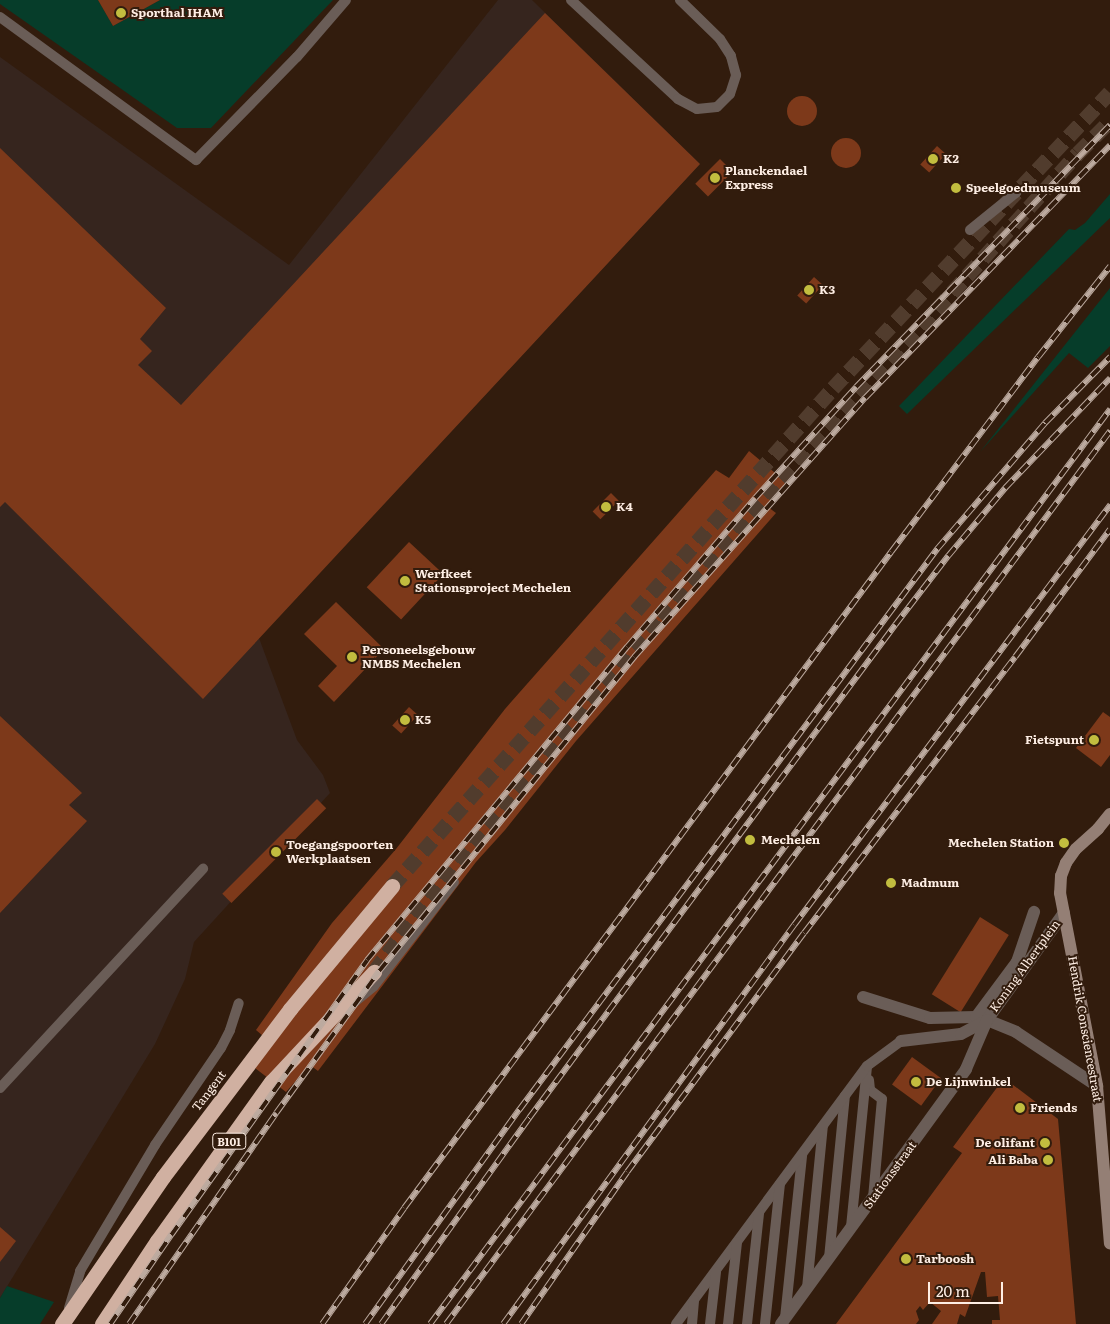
<!DOCTYPE html>
<style>
body{margin:0}
#map{position:relative;width:1110px;height:1324px;overflow:hidden;background:#321c0d;font-family:Literata,serif}
div>[style]{position:absolute}
.industrial>*{inset:0;background:#36251e}
.green>*{inset:0;background:#063d2a}
.building>*{inset:0;background:#7d391a;transform-origin:0 0}
.round{border-radius:50%}
.highway-tunnel>*{height:15px;margin-top:-7.5px;transform-origin:0;background:repeating-linear-gradient(90deg,#513c2d 0 15px,transparent 0 23px)}
.lane>*{height:10px;margin:-5px;padding:0 5px;transform-origin:5px;border-radius:5px;background:#6a5d57}
.street>*{height:12px;margin:-6px;padding:0 6px;transform-origin:6px;border-radius:6px;background:#6a5d57}
.secondary>*{height:12px;margin:-6px;padding:0 6px;transform-origin:6px;border-radius:6px;background:#947f75}
.highway>*{height:15px;margin:-7.5px;padding:0 7.5px;transform-origin:7.5px;border-radius:7.5px;background:#d0b0a1}
.rail>*{height:5.5px;margin-top:-2.75px;transform-origin:0;background:repeating-linear-gradient(90deg,#321c0d 0 11px,#bcaa9f 0 22px);box-sizing:border-box;border-block:1px solid #bcaa9f}
.dots>*{width:14px;height:14px;translate:-50% -50%;box-sizing:border-box;border:2px solid #321c0d;border-radius:50%}
span{translate:-50% -50%;white-space:nowrap;text-align:center;line-height:1.15;-webkit-text-stroke:4px #321c0d;paint-order:stroke}
.shield-label span{padding:1px 4px;background:#321c0d;border:1px solid;border-radius:4px;-webkit-text-stroke-width:0}
.shield-label{font-size:11px;color:#feeee4;font-weight:700}
.poi-label{font-size:12px;color:#feeee4;font-weight:700}
.left{translate:0 -50%;text-align:left}
.right{translate:-100% -50%;text-align:right}
.street-label{font-size:12px;color:#feeee4}
.scale{position:absolute;left:928px;top:1282px;width:75px;height:22px;box-sizing:border-box;border:2px solid #feeee4;border-top:0;padding-left:6px;font-size:15px;line-height:18px;white-space:nowrap;color:#feeee4;-webkit-text-stroke:4px #321c0d;paint-order:stroke}
</style>
<div id="map">
<div class="industrial">
<i style="clip-path:polygon(498px 0,532px 0,700px 164px,259px 638px,297px 740px,323px 775px,330px 793px,194px 942px,185px 979px,155px 1044px,0 1298px,0 57px,289px 265px)"></i>
</div>
<div class="green">
<i style="clip-path:polygon(0 0,98px 0,113px 26px,160px 0,333px 0,211px 128px,177px 128px,0 4px)"></i>
<i style="clip-path:polygon(1110px 194px,1110px 218px,907px 414px,899px 406px,1069px 229px,1075px 230px,1085px 223px)"></i>
<i style="clip-path:polygon(1110px 288px,1110px 346px,1088px 368px,1069px 353px,980px 452px)"></i>
<i style="clip-path:polygon(7px 1286px,54px 1302px,40px 1324px,0 1324px,0 1298px)"></i>
</div>
<div class="building">
<i style="clip-path:polygon(98px 0,160px 0,113px 26px)"></i>
<i style="clip-path:polygon(545px 13px,700px 164px,203px 699px,5px 502px,0 507px,0 148px,166px 308px,140px 339px,152px 351px,138px 365px,181px 405px)"></i>
<i class="round" style="left:787px;top:96px;width:30px;height:30px"></i>
<i class="round" style="left:831px;top:138px;width:30px;height:30px"></i>
<i style="left:937px;top:146px;width:12px;height:25px;rotate:42deg"></i>
<i style="left:720px;top:159px;width:18px;height:35px;rotate:45deg"></i>
<i style="left:814px;top:277px;width:12px;height:25px;rotate:42deg"></i>
<i style="clip-path:polygon(749px 451px,786px 482px,768px 507px,776px 513px,576px 741px,505px 830px,476px 862px,318px 1071px,310px 1065px,286px 1092px,246px 1061px,263px 1036px,256px 1030px,332px 923px,396px 849px,505px 709px,716px 470px,729px 478px)"></i>
<i style="left:611px;top:493px;width:11px;height:26px;rotate:45deg"></i>
<i style="left:409px;top:542px;width:47px;height:62px;rotate:43deg"></i>
<i style="clip-path:polygon(336px 602px,384px 649px,334px 702px,318px 686px,337px 666px,304px 634px)"></i>
<i style="left:409px;top:707px;width:12px;height:25px;rotate:42deg"></i>
<i style="clip-path:polygon(1103px 712px,1110px 717px,1110px 755px,1101px 767px,1076px 748px)"></i>
<i style="clip-path:polygon(0 716px,82px 793px,69px 805px,87px 821px,0 913px)"></i>
<i style="left:317px;top:799px;width:13px;height:134px;rotate:45deg"></i>
<i style="left:980px;top:917px;width:34px;height:91px;rotate:32deg"></i>
<i style="left:912px;top:1057px;width:36px;height:34px;rotate:36deg"></i>
<i style="clip-path:polygon(1004px 1078px,1058px 1119px,1076px 1324px,992px 1324px,992px 1320px,1000px 1320px,998px 1296px,987px 1297px,985px 1272px,981px 1272px,965px 1317px,960px 1314px,957px 1324px,932px 1324px,941px 1311px,930px 1302px,923px 1310px,920px 1306px,916px 1311px,919px 1320px,916px 1324px,836px 1324px,962px 1153px,953px 1147px)"></i>
<i style="clip-path:polygon(0 1227px,16px 1241px,0 1262px)"></i>
</div>
<div class="highway-tunnel">
<i style="left:392px;top:886px;width:665px;rotate:-48.47deg"></i>
<i style="left:833px;top:388px;width:405px;rotate:-46.9deg"></i>
<i style="left:374px;top:972px;width:139px;rotate:-53.8deg"></i>
<i style="left:456px;top:860px;width:317px;rotate:-50.1deg"></i>
<i style="left:659px;top:617px;width:625px;rotate:-47.92deg"></i>
<i style="left:1078px;top:153px;width:45px;rotate:-45deg"></i>
</div>
<div class="lane">
<i style="left:571px;top:0;width:146px;rotate:42.8deg"></i>
<i style="left:678px;top:99px;width:21px;rotate:28deg"></i>
<i style="left:697px;top:109px;width:20px;rotate:-6deg"></i>
<i style="left:717px;top:107px;width:18px;rotate:-45deg"></i>
<i style="left:730px;top:94px;width:20px;rotate:-72deg"></i>
<i style="left:736px;top:75px;width:20px;rotate:-105deg"></i>
<i style="left:731px;top:56px;width:20px;rotate:-123deg"></i>
<i style="left:720px;top:39px;width:56px;rotate:-135.7deg"></i>
<i style="left:0;top:17px;width:243px;rotate:36.1deg"></i>
<i style="left:196px;top:160px;width:144px;rotate:-45.6deg"></i>
<i style="left:297px;top:57px;width:75px;rotate:-49.3deg"></i>
<i style="left:970px;top:230px;width:60px;rotate:-39deg"></i>
<i style="left:352px;top:1004px;width:28px;rotate:-39deg"></i>
<i style="left:374px;top:986px;width:131px;rotate:-52.4deg"></i>
<i style="left:869px;top:1080px;width:10px;rotate:84deg"></i>
<i style="left:870px;top:1090px;width:15px;rotate:37deg"></i>
<i style="left:882px;top:1099px;width:99px;rotate:95.2deg"></i>
<i style="left:0;top:1088px;width:299px;rotate:-47.2deg"></i>
<i style="left:851px;top:1227px;width:161px;rotate:-84.3deg"></i>
<i style="left:829px;top:1258px;width:163px;rotate:-84.4deg"></i>
<i style="left:807px;top:1288px;width:163px;rotate:-84.4deg"></i>
<i style="left:69px;top:1308px;width:39px;rotate:-73deg"></i>
<i style="left:80px;top:1271px;width:147px;rotate:-59.2deg"></i>
<i style="left:155px;top:1145px;width:117px;rotate:-55.8deg"></i>
<i style="left:221px;top:1048px;width:20px;rotate:-63deg"></i>
<i style="left:230px;top:1030px;width:28px;rotate:-72deg"></i>
<i style="left:785px;top:1318px;width:164px;rotate:-84deg"></i>
<i style="left:676px;top:1324px;width:321px;rotate:-53.5deg"></i>
<i style="left:867px;top:1066px;width:42px;rotate:-36.3deg"></i>
<i style="left:692px;top:1324px;width:24px;rotate:-85deg"></i>
<i style="left:710px;top:1324px;width:52px;rotate:-83.4deg"></i>
<i style="left:728px;top:1324px;width:82px;rotate:-83.7deg"></i>
<i style="left:747px;top:1324px;width:112px;rotate:-83.8deg"></i>
<i style="left:765px;top:1324px;width:141px;rotate:-83.9deg"></i>
</div>
<div class="street">
<i style="left:863px;top:997px;width:70px;rotate:17.4deg"></i>
<i style="left:930px;top:1018px;width:46px;rotate:-1.2deg"></i>
<i style="left:976px;top:1017px;width:69px;rotate:-53.3deg"></i>
<i style="left:1017px;top:962px;width:53px;rotate:-71.2deg"></i>
<i style="left:987px;top:1020px;width:31px;rotate:22deg"></i>
<i style="left:1016px;top:1032px;width:97px;rotate:33.7deg"></i>
<i style="left:901px;top:1041px;width:60px;rotate:-6.7deg"></i>
<i style="left:961px;top:1034px;width:30px;rotate:-28deg"></i>
<i style="left:987px;top:1020px;width:132px;rotate:-54.3deg"></i>
<i style="left:781px;top:1324px;width:315px;rotate:-54deg"></i>
<i style="left:966px;top:1069px;width:53px;rotate:-66.8deg"></i>
</div>
<div class="secondary">
<i style="left:1110px;top:814px;width:19px;rotate:129deg"></i>
<i style="left:1098px;top:829px;width:31px;rotate:138deg"></i>
<i style="left:1075px;top:850px;width:16px;rotate:125deg"></i>
<i style="left:1066px;top:863px;width:14px;rotate:111deg"></i>
<i style="left:1061px;top:876px;width:17px;rotate:93deg"></i>
<i style="left:1060px;top:893px;width:197px;rotate:79.1deg"></i>
<i style="left:1097px;top:1086px;width:158px;rotate:85.3deg"></i>
</div>
<div class="highway">
<i style="left:62px;top:1324px;width:178px;rotate:-55.5deg"></i>
<i style="left:163px;top:1177px;width:211px;rotate:-52.9deg"></i>
<i style="left:290px;top:1009px;width:160px;rotate:-50.3deg"></i>
<i style="left:102px;top:1324px;width:100px;rotate:-56.5deg"></i>
<i style="left:157px;top:1241px;width:196px;rotate:-54.4deg"></i>
<i style="left:271px;top:1082px;width:151px;rotate:-46.9deg"></i>
</div>
<div class="rail">
<i style="left:110px;top:1324px;width:108px;rotate:-55.6deg"></i>
<i style="left:171px;top:1235px;width:338px;rotate:-54.5deg"></i>
<i style="left:367px;top:960px;width:407px;rotate:-50.3deg"></i>
<i style="left:627px;top:647px;width:196px;rotate:-49.3deg"></i>
<i style="left:755px;top:498px;width:150px;rotate:-47.7deg"></i>
<i style="left:856px;top:387px;width:365px;rotate:-45.9deg"></i>
<i style="left:129px;top:1324px;width:257px;rotate:-55.1deg"></i>
<i style="left:276px;top:1113px;width:175px;rotate:-54deg"></i>
<i style="left:379px;top:971px;width:405px;rotate:-50.9deg"></i>
<i style="left:634px;top:657px;width:347px;rotate:-48.3deg"></i>
<i style="left:865px;top:398px;width:352px;rotate:-45.9deg"></i>
<i style="left:322px;top:1324px;width:142px;rotate:-54.7deg"></i>
<i style="left:404px;top:1208px;width:817px;rotate:-53.41deg"></i>
<i style="left:891px;top:552px;width:244px;rotate:-53deg"></i>
<i style="left:1038px;top:357px;width:116px;rotate:-51.6deg"></i>
<i style="left:365px;top:1324px;width:264px;rotate:-54.3deg"></i>
<i style="left:519px;top:1110px;width:700px;rotate:-53.31deg"></i>
<i style="left:937px;top:549px;width:166px;rotate:-49.4deg"></i>
<i style="left:1045px;top:423px;width:93px;rotate:-45.4deg"></i>
<i style="left:381px;top:1324px;width:254px;rotate:-54.3deg"></i>
<i style="left:529px;top:1118px;width:614px;rotate:-53.41deg"></i>
<i style="left:895px;top:625px;width:87px;rotate:-52.5deg"></i>
<i style="left:948px;top:556px;width:89px;rotate:-50deg"></i>
<i style="left:1005px;top:488px;width:152px;rotate:-46.3deg"></i>
<i style="left:430px;top:1324px;width:1140px;rotate:-53.38deg"></i>
<i style="left:446px;top:1324px;width:1113px;rotate:-53.37deg"></i>
<i style="left:503px;top:1324px;width:494px;rotate:-53.9deg"></i>
<i style="left:794px;top:925px;width:526px;rotate:-53.04deg"></i>
<i style="left:521px;top:1324px;width:185px;rotate:-55.1deg"></i>
<i style="left:627px;top:1172px;width:297px;rotate:-53.5deg"></i>
<i style="left:804px;top:933px;width:347px;rotate:-52.6deg"></i>
<i style="left:1015px;top:657px;width:159px;rotate:-53.4deg"></i>
</div>
<div class="dots">
<i style="left:121px;top:13px;background:#c2bd3f"></i>
<i style="left:933px;top:159px;background:#c2bd3f"></i>
<i style="left:715px;top:178px;background:#c2bd3f"></i>
<i style="left:956px;top:188px;background:#c2bd3f"></i>
<i style="left:809px;top:290px;background:#c2bd3f"></i>
<i style="left:606px;top:507px;background:#c2bd3f"></i>
<i style="left:405px;top:581px;background:#c2bd3f"></i>
<i style="left:352px;top:657px;background:#c2bd3f"></i>
<i style="left:405px;top:720px;background:#c2bd3f"></i>
<i style="left:1094px;top:740px;background:#c2bd3f"></i>
<i style="left:750px;top:840px;background:#c2bd3f"></i>
<i style="left:1064px;top:843px;background:#c2bd3f"></i>
<i style="left:276px;top:852px;background:#c2bd3f"></i>
<i style="left:891px;top:883px;background:#c2bd3f"></i>
<i style="left:916px;top:1082px;background:#c2bd3f"></i>
<i style="left:1020px;top:1108px;background:#c2bd3f"></i>
<i style="left:1045px;top:1143px;background:#c2bd3f"></i>
<i style="left:1048px;top:1160px;background:#c2bd3f"></i>
<i style="left:906px;top:1259px;background:#c2bd3f"></i>
</div>
<div class="shield-label">
<span style="left:229px;top:1141px">B101</span>
</div>
<div class="poi-label">
<span class="left" style="left:131px;top:13px">Sporthal IHAM</span>
<span class="left" style="left:943px;top:159px">K2</span>
<span class="left" style="left:725px;top:178px">Planckendael<br>Express</span>
<span class="left" style="left:966px;top:188px">Speelgoedmuseum</span>
<span class="left" style="left:819px;top:290px">K3</span>
<span class="left" style="left:616px;top:507px">K4</span>
<span class="left" style="left:415px;top:581px">Werfkeet<br>Stationsproject Mechelen</span>
<span class="left" style="left:362px;top:657px">Personeelsgebouw<br>NMBS Mechelen</span>
<span class="left" style="left:415px;top:720px">K5</span>
<span class="right" style="left:1084px;top:740px">Fietspunt</span>
<span class="left" style="left:761px;top:840px">Mechelen</span>
<span class="right" style="left:1054px;top:843px">Mechelen Station</span>
<span class="left" style="left:286px;top:852px">Toegangspoorten<br>Werkplaatsen</span>
<span class="left" style="left:901px;top:883px">Madmum</span>
<span class="left" style="left:926px;top:1082px">De Lijnwinkel</span>
<span class="left" style="left:1030px;top:1108px">Friends</span>
<span class="right" style="left:1035px;top:1143px">De olifant</span>
<span class="right" style="left:1038px;top:1160px">Ali Baba</span>
<span class="left" style="left:916px;top:1259px">Tarboosh</span>
</div>
<div class="street-label">
<span style="left:1025px;top:966px;rotate:-54deg">Koning Albertplein</span>
<span style="left:1085px;top:1029px;rotate:80deg">Hendrik Consciencestraat</span>
<span style="left:209px;top:1091px;rotate:-53deg">Tangent</span>
<span style="left:890px;top:1175px;rotate:-54deg">Stationsstraat</span>
</div>
<div class="scale">20 m</div>
</div>
